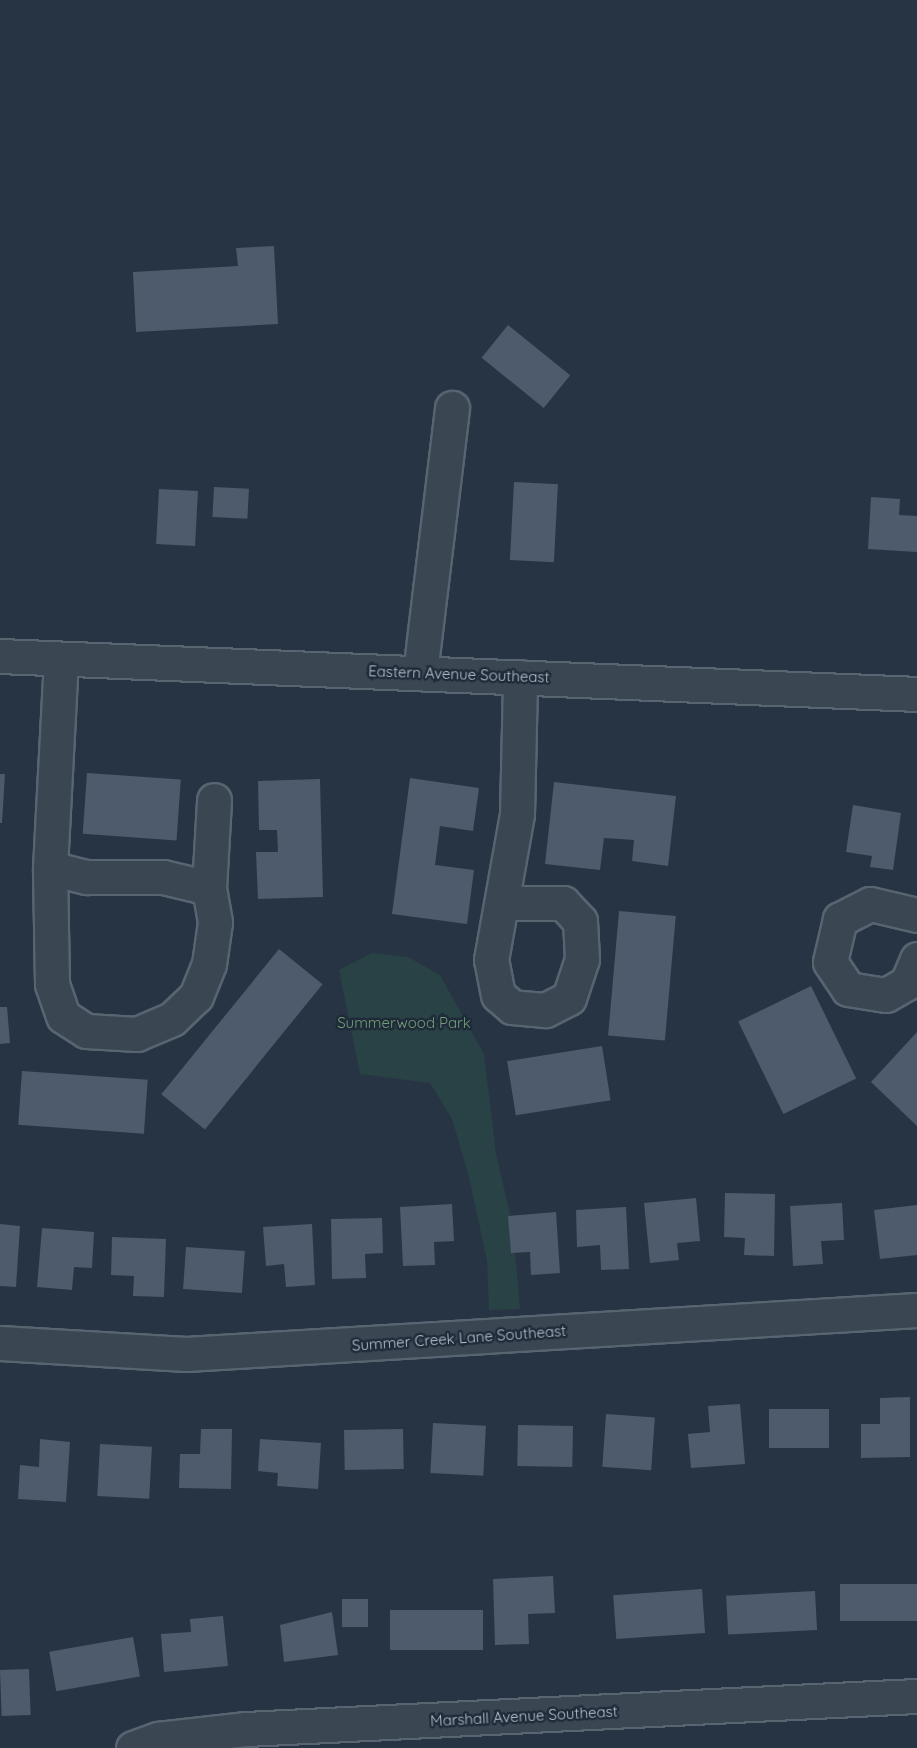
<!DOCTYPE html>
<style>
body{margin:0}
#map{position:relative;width:917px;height:1748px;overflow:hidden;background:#273444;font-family:Quicksand,sans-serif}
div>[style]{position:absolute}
.green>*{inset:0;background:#294245}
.building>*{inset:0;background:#4d5b6d;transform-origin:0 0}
.roads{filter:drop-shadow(2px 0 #596471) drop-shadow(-2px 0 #596471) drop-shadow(0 2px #596471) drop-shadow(0 -2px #596471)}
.minor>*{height:33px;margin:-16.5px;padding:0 16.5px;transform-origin:16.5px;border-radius:16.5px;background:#3b4653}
span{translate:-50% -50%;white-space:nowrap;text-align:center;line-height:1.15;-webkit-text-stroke:5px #202b39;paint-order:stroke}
.street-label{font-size:15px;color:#b8c1cd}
.park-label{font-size:15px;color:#6f9e78}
</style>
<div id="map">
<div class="green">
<i style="clip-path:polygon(372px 953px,408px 957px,440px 975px,484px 1054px,496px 1154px,513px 1226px,520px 1309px,489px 1310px,487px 1261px,469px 1177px,452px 1119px,430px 1083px,360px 1074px,339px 970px)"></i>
</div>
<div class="building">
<i style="clip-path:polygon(274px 246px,278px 324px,136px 332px,133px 272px,238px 266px,236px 248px)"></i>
<i style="left:508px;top:325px;width:80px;height:42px;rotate:39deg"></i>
<i style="left:514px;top:482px;width:44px;height:78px;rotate:3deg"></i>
<i style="left:214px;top:487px;width:35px;height:30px;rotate:3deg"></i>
<i style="left:159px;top:489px;width:39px;height:55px;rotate:3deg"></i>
<i style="clip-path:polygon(871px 497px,900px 499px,899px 515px,917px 516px,917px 552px,868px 549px)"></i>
<i style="left:87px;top:773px;width:94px;height:61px;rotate:4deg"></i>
<i style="clip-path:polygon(0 774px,5px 774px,2px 823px,0 823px)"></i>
<i style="clip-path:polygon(410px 778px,479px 788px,473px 831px,440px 826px,435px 865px,474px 870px,467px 924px,392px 914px)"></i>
<i style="clip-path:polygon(320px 779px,323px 897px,258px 899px,256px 852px,278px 852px,277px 830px,259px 830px,258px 781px)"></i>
<i style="clip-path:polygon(554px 782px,676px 796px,668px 866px,632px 861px,634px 840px,604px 838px,600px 870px,545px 864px)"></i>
<i style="clip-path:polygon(853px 805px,901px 813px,893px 870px,870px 867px,872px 856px,846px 852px)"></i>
<i style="left:619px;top:911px;width:57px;height:125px;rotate:5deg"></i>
<i style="left:279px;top:949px;width:56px;height:187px;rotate:39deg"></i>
<i style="left:811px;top:986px;width:103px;height:81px;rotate:64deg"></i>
<i style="clip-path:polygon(0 1007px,7px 1007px,10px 1043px,0 1044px)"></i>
<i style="clip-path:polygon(917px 1032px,917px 1126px,871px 1082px)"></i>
<i style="left:602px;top:1046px;width:55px;height:96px;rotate:81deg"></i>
<i style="left:22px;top:1071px;width:126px;height:54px;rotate:4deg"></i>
<i style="clip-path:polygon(725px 1193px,775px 1194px,774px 1256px,744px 1255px,745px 1238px,724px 1237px)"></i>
<i style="clip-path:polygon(696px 1198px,700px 1241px,677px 1243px,679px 1260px,650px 1263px,644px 1203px)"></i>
<i style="clip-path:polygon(842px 1203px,844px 1240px,821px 1241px,823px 1264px,793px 1266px,790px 1206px)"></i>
<i style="clip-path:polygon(452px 1204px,454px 1241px,434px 1242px,435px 1265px,403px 1266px,400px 1207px)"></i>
<i style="clip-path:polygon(917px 1205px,917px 1255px,880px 1259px,874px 1210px)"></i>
<i style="clip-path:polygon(626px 1207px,629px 1269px,601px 1270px,600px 1245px,577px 1247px,576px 1210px)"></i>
<i style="clip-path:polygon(556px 1212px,560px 1273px,531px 1275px,530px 1252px,511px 1253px,508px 1216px)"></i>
<i style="clip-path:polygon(382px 1218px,383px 1253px,365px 1254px,366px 1278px,332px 1279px,331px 1219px)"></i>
<i style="clip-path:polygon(0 1224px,20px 1226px,16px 1287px,0 1286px)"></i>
<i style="clip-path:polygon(312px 1224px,315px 1285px,286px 1287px,284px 1264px,266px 1266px,263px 1227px)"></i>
<i style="clip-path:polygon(42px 1228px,94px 1232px,92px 1268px,74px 1267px,72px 1290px,37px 1287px)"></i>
<i style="clip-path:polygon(112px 1237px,166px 1239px,164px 1297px,133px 1296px,134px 1276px,111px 1275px)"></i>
<i style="left:186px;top:1247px;width:59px;height:42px;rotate:4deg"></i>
<i style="clip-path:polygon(910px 1397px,910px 1457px,861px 1458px,861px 1424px,880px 1424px,880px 1398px)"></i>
<i style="clip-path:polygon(740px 1404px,745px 1464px,691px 1468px,688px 1434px,710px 1432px,708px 1406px)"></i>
<i style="left:829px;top:1409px;width:39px;height:60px;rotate:90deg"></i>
<i style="left:606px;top:1414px;width:49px;height:53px;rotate:4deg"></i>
<i style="left:433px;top:1423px;width:53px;height:50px;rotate:3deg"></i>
<i style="left:518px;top:1425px;width:55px;height:41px;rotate:1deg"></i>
<i style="clip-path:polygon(201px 1429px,232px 1429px,231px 1489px,179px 1488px,180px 1454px,200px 1454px)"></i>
<i style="left:403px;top:1429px;width:40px;height:59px;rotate:89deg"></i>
<i style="clip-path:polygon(40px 1439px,70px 1442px,66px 1502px,18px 1499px,20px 1465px,39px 1467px)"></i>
<i style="clip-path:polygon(260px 1439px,321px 1443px,318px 1489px,277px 1486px,278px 1473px,258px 1471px)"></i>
<i style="left:100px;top:1444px;width:52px;height:52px;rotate:3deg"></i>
<i style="clip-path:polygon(553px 1576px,555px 1613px,528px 1614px,529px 1644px,495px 1645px,493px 1579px)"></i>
<i style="left:917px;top:1584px;width:37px;height:77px;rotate:90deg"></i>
<i style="left:702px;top:1589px;width:44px;height:89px;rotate:86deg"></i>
<i style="left:815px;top:1591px;width:39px;height:89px;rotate:87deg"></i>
<i style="left:342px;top:1599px;width:26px;height:28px"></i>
<i style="left:390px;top:1610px;width:93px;height:40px"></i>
<i style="clip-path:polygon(332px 1612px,338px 1655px,284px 1662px,280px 1625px)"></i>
<i style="clip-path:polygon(223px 1616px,228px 1666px,164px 1672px,161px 1634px,191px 1632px,190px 1619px)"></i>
<i style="left:133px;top:1637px;width:40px;height:85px;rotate:80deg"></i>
<i style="left:29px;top:1669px;width:46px;height:29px;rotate:88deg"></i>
</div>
<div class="roads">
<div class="minor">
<i style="left:0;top:656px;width:918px;rotate:2.37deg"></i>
<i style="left:420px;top:673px;width:267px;rotate:-83.1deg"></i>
<i style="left:50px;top:868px;width:38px;rotate:14deg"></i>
<i style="left:87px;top:877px;width:76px"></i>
<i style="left:163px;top:877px;width:47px;rotate:13.4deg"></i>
<i style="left:209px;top:888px;width:35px;rotate:80deg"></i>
<i style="left:215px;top:922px;width:42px;rotate:98.1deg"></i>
<i style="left:209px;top:964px;width:35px;rotate:112deg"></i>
<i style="left:196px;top:996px;width:33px;rotate:136deg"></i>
<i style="left:172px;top:1019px;width:38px;rotate:157deg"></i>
<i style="left:137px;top:1034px;width:51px;rotate:-176.6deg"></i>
<i style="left:86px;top:1031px;width:27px;rotate:-147deg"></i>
<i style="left:63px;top:1016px;width:34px;rotate:-109deg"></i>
<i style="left:52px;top:984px;width:116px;rotate:-91deg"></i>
<i style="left:50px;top:868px;width:209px;rotate:-87deg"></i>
<i style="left:209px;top:888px;width:88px;rotate:-86.7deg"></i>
<i style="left:504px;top:903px;width:59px"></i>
<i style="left:563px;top:903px;width:25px;rotate:47deg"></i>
<i style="left:580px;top:921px;width:38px;rotate:87deg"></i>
<i style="left:582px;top:959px;width:41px;rotate:108.4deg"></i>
<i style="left:569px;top:998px;width:27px;rotate:153deg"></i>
<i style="left:545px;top:1010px;width:33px;rotate:-175deg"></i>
<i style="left:512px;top:1007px;width:18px;rotate:-139deg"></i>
<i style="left:498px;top:995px;width:36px;rotate:-101deg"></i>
<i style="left:491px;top:960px;width:148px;rotate:-79.9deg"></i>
<i style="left:517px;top:814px;width:137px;rotate:-88.7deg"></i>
<i style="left:917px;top:915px;width:48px;rotate:-166.8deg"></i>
<i style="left:870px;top:904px;width:34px;rotate:153deg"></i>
<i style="left:840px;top:919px;width:44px;rotate:103.1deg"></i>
<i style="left:830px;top:962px;width:32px;rotate:56deg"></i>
<i style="left:848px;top:989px;width:38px;rotate:9deg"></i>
<i style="left:886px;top:995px;width:24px;rotate:-30deg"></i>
<i style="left:907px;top:983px;width:26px;rotate:-67deg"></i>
<i style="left:0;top:1343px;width:186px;rotate:3.4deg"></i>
<i style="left:186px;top:1354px;width:732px;rotate:-3.44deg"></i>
<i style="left:133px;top:1748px;width:27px;rotate:-20deg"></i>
<i style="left:158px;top:1739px;width:89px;rotate:-6.5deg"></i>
<i style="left:246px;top:1729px;width:672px;rotate:-2.82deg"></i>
</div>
</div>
<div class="street-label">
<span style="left:459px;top:674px;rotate:2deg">Eastern Avenue Southeast</span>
<span style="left:459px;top:1338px;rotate:-4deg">Summer Creek Lane Southeast</span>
<span style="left:524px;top:1716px;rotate:-3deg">Marshall Avenue Southeast</span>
</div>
<div class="park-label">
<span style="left:404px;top:1023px">Summerwood Park</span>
</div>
</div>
